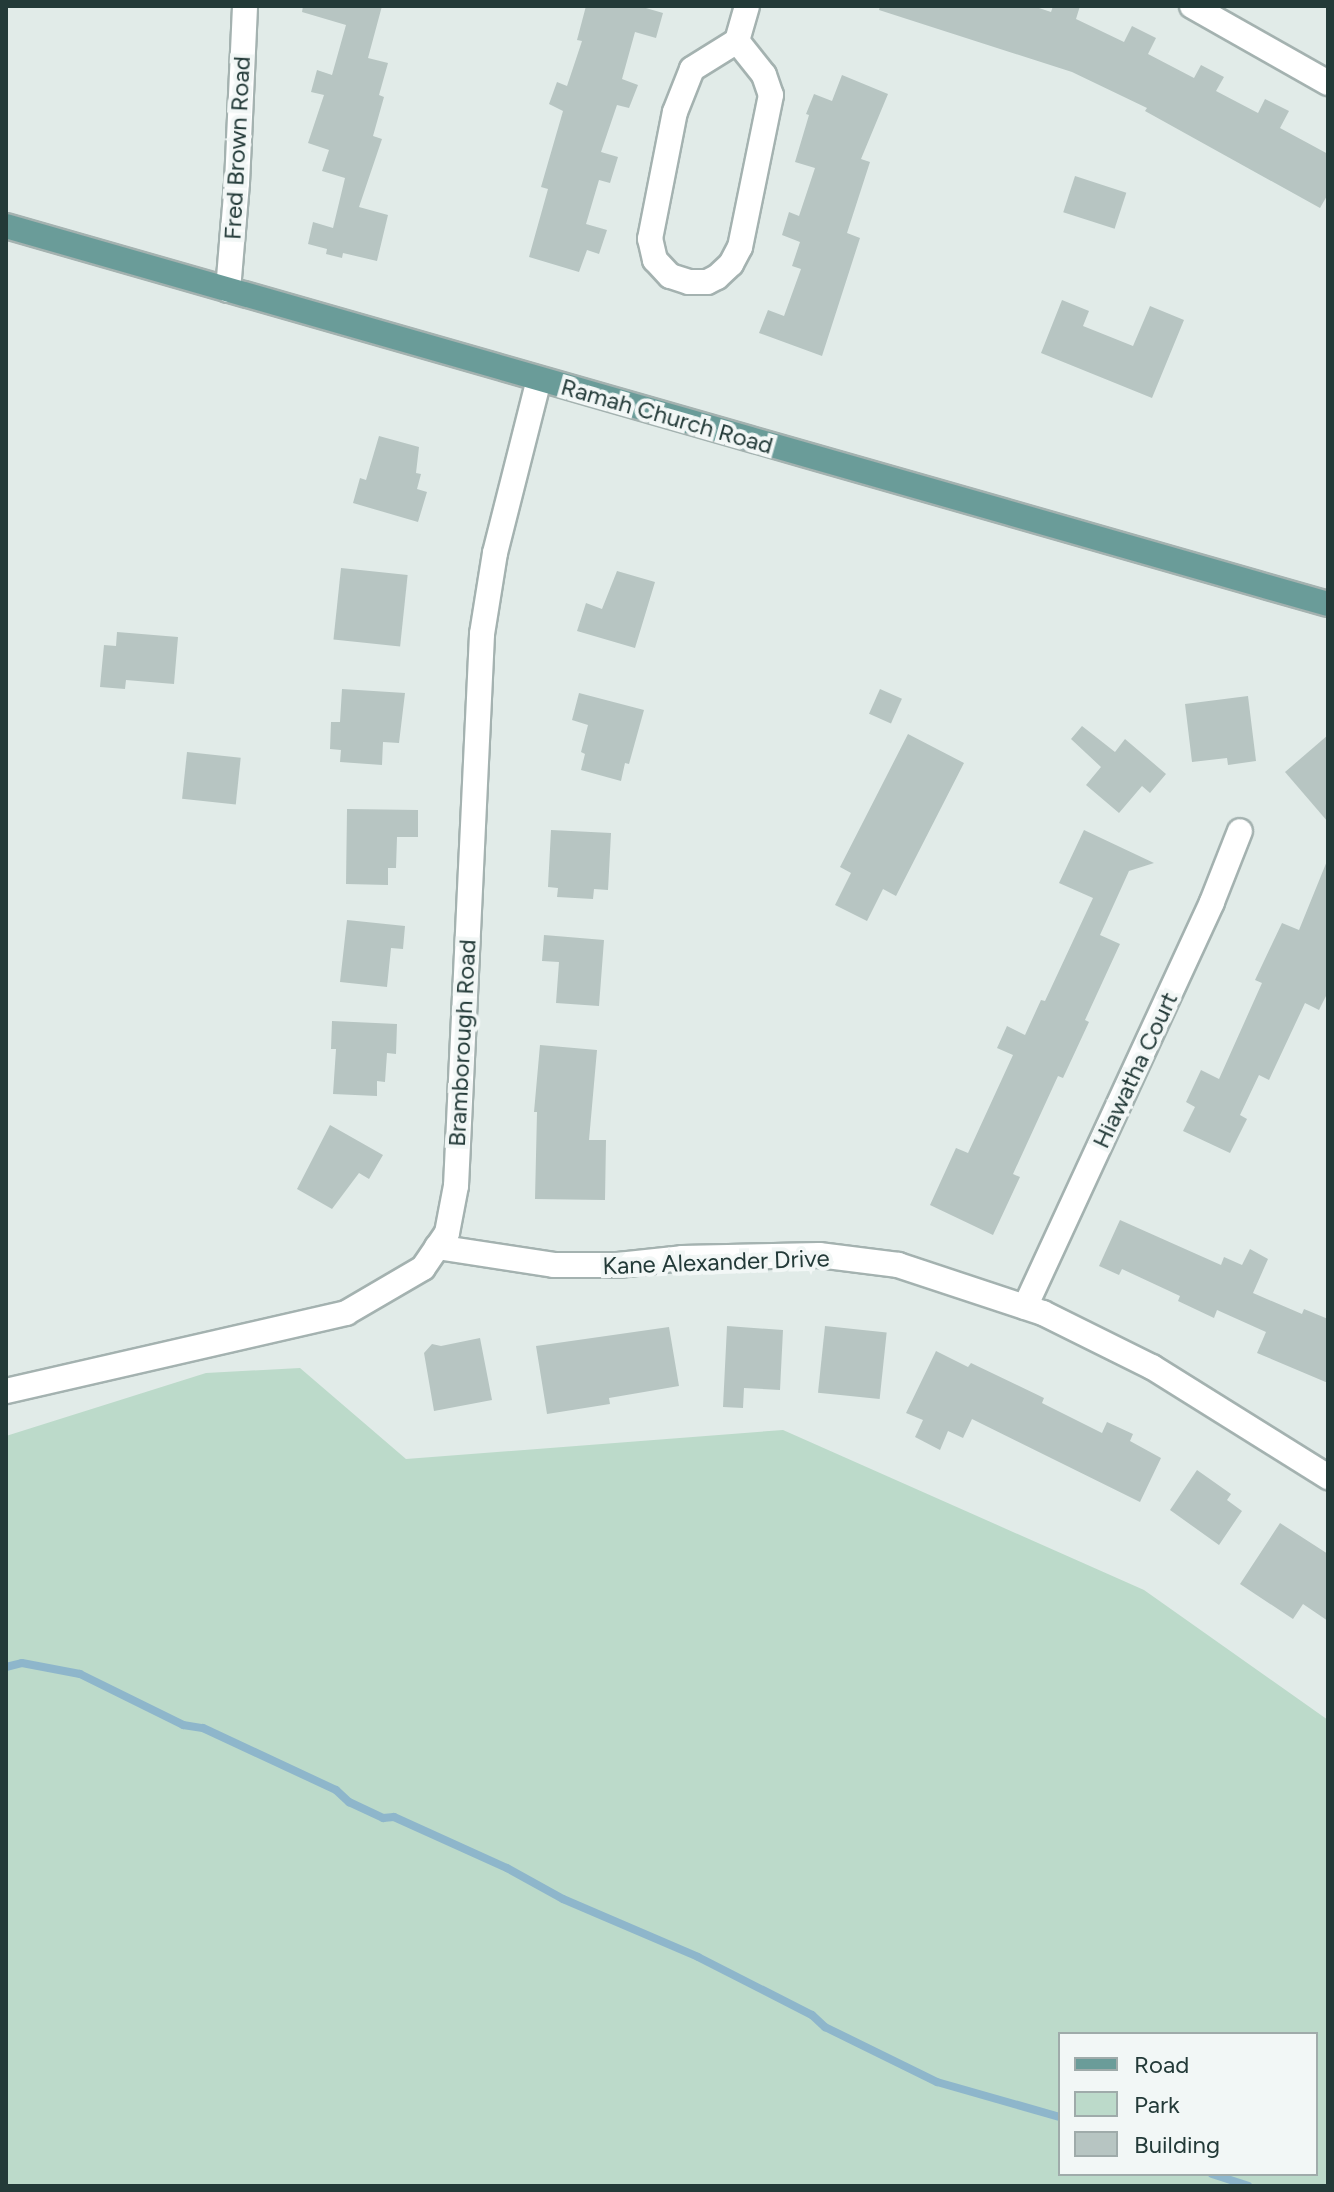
<!DOCTYPE html>
<style>
body{margin:0}
#map{position:relative;width:1334px;height:2192px;overflow:hidden;background:#e1ebe8;font-family:Figtree,sans-serif}
div>[style]{position:absolute}
.green>*{inset:0;background:#bcdaca}
.stream>*{height:8px;margin:-4px;padding:0 4px;transform-origin:4px;border-radius:4px;background:#8eb6cb}
.building>*{inset:0;background:#b7c5c2;transform-origin:0 0}
.roads{filter:drop-shadow(2px 0 #a4b2b0) drop-shadow(-2px 0 #a4b2b0) drop-shadow(0 2px #a4b2b0) drop-shadow(0 -2px #a4b2b0)}
.minor>*{height:24px;margin:-12px;padding:0 12px;transform-origin:12px;border-radius:12px;background:#fff}
.major>*{height:24px;margin:-12px;padding:0 12px;transform-origin:12px;border-radius:12px;background:#6a9c99}
span{translate:-50% -50%;white-space:nowrap;text-align:center;line-height:1.15;-webkit-text-stroke:8px #f2f7f6;paint-order:stroke}
.street-label{font-size:24px;color:#233a38}
.frame{position:absolute;inset:0;border:8px solid #233a38;pointer-events:none}
.legend{position:absolute;left:1058px;top:2032px;width:260px;height:144px;box-sizing:border-box;background:#f2f7f6;border:2px solid #9fabaa;margin:0;padding:10px 14px;list-style:none;font-size:24px;color:#233a38}
.legend li{display:flex;align-items:center;gap:16px;height:40px}
.legend b{width:40px;border:2px solid #9fabaa}
</style>
<div id="map">
<div class="green">
<i style="clip-path:polygon(evenodd,300px 1368px,406px 1459px,783px 1430px,1144px 1590px,1328px 1720px,1328px 2186px,6px 2186px,6px 1436px,206px 1373px,300px 1368px,1060px 2034px,1316px 2034px,1316px 2174px,1060px 2174px,1060px 2034px)"></i>
</div>
<div class="stream">
<i style="left:6px;top:1667px;width:16px;rotate:-14deg"></i>
<i style="left:22px;top:1663px;width:59px;rotate:10.7deg"></i>
<i style="left:80px;top:1674px;width:115px;rotate:26.3deg"></i>
<i style="left:183px;top:1725px;width:20px;rotate:9deg"></i>
<i style="left:203px;top:1728px;width:147px;rotate:25deg"></i>
<i style="left:336px;top:1790px;width:18px;rotate:43deg"></i>
<i style="left:349px;top:1802px;width:38px;rotate:25deg"></i>
<i style="left:383px;top:1818px;width:11px;rotate:-5deg"></i>
<i style="left:394px;top:1817px;width:124px;rotate:24.3deg"></i>
<i style="left:507px;top:1868px;width:64px;rotate:29deg"></i>
<i style="left:563px;top:1899px;width:147px;rotate:23.2deg"></i>
<i style="left:698px;top:1957px;width:128px;rotate:27deg"></i>
<i style="left:812px;top:2015px;width:18px;rotate:43deg"></i>
<i style="left:825px;top:2027px;width:125px;rotate:26.2deg"></i>
<i style="left:937px;top:2082px;width:128px;rotate:15.9deg"></i>
<i style="left:1212px;top:2174px;width:38px;rotate:18deg"></i>
</div>
<div class="building">
<i style="clip-path:polygon(303px 6px,382px 6px,368px 58px,388px 63px,379px 95px,384px 97px,373px 136px,382px 139px,359px 207px,388px 215px,377px 261px,343px 253px,342px 258px,326px 254px,327px 249px,308px 244px,313px 222px,333px 228px,345px 178px,322px 171px,329px 150px,308px 143px,324px 95px,311px 92px,317px 70px,332px 75px,346px 25px,302px 12px)"></i>
<i style="clip-path:polygon(586px 6px,639px 6px,663px 13px,656px 38px,635px 32px,622px 79px,638px 85px,629px 108px,617px 105px,601px 152px,618px 157px,610px 183px,599px 180px,586px 224px,607px 230px,599px 254px,587px 250px,579px 272px,529px 257px,548px 189px,541px 187px,563px 111px,549px 104px,557px 82px,567px 86px,582px 41px,577px 40px)"></i>
<i style="clip-path:polygon(880px 6px,1033px 6px,1051px 12px,1053px 6px,1080px 6px,1076px 19px,1124px 42px,1132px 26px,1156px 38px,1148px 54px,1194px 78px,1201px 65px,1224px 77px,1216px 91px,1258px 113px,1265px 99px,1289px 111px,1280px 128px,1328px 154px,1328px 194px,1320px 208px,1145px 111px,1147px 108px,1072px 72px,879px 10px)"></i>
<i style="clip-path:polygon(842px 75px,888px 94px,861px 159px,870px 162px,847px 233px,860px 238px,822px 356px,759px 333px,768px 310px,784px 316px,801px 269px,792px 266px,800px 242px,782px 235px,789px 212px,799px 216px,815px 168px,795px 162px,809px 115px,806px 114px,814px 94px,832px 101px)"></i>
<i style="left:1075px;top:176px;width:54px;height:38px;rotate:18deg"></i>
<i style="clip-path:polygon(1062px 300px,1089px 311px,1083px 326px,1133px 346px,1150px 306px,1184px 320px,1152px 398px,1041px 353px)"></i>
<i style="clip-path:polygon(379px 436px,419px 447px,416px 473px,421px 474px,417px 489px,427px 492px,418px 522px,353px 503px,360px 478px,366px 480px)"></i>
<i style="left:341px;top:568px;width:67px;height:72px;rotate:6deg"></i>
<i style="clip-path:polygon(617px 571px,655px 582px,635px 648px,577px 631px,586px 603px,602px 609px)"></i>
<i style="clip-path:polygon(117px 632px,178px 637px,174px 684px,126px 680px,125px 689px,100px 687px,104px 645px,116px 646px)"></i>
<i style="clip-path:polygon(342px 689px,405px 693px,399px 743px,383px 742px,382px 765px,340px 762px,341px 750px,330px 749px,331px 722px,340px 722px)"></i>
<i style="left:880px;top:689px;width:24px;height:27px;rotate:24deg"></i>
<i style="clip-path:polygon(579px 693px,644px 710px,629px 764px,625px 763px,621px 781px,581px 770px,585px 754px,581px 752px,588px 725px,572px 720px)"></i>
<i style="clip-path:polygon(1248px 696px,1256px 761px,1228px 765px,1227px 758px,1192px 762px,1185px 704px)"></i>
<i style="clip-path:polygon(1082px 726px,1115px 752px,1125px 739px,1166px 774px,1150px 793px,1142px 786px,1119px 813px,1086px 785px,1101px 767px,1071px 739px)"></i>
<i style="clip-path:polygon(908px 734px,964px 763px,896px 896px,883px 889px,867px 921px,835px 905px,851px 873px,840px 867px)"></i>
<i style="clip-path:polygon(1328px 735px,1328px 822px,1285px 772px)"></i>
<i style="left:187px;top:752px;width:54px;height:47px;rotate:6deg"></i>
<i style="clip-path:polygon(347px 809px,418px 810px,418px 837px,397px 837px,396px 868px,388px 868px,388px 885px,346px 884px)"></i>
<i style="clip-path:polygon(551px 830px,611px 833px,608px 890px,594px 889px,593px 899px,557px 897px,558px 888px,548px 887px)"></i>
<i style="clip-path:polygon(1084px 830px,1154px 863px,1129px 871px,1100px 935px,1120px 944px,1085px 1020px,1089px 1022px,1063px 1078px,1058px 1076px,1013px 1174px,1020px 1177px,993px 1235px,930px 1205px,956px 1148px,968px 1153px,1013px 1055px,997px 1048px,1007px 1026px,1025px 1035px,1041px 1000px,1045px 1001px,1093px 898px,1059px 883px)"></i>
<i style="clip-path:polygon(1327px 861px,1328px 992px,1319px 1010px,1305px 1003px,1269px 1080px,1259px 1075px,1240px 1115px,1247px 1119px,1230px 1153px,1183px 1131px,1195px 1107px,1186px 1102px,1201px 1070px,1219px 1079px,1262px 983px,1255px 980px,1282px 923px,1299px 930px)"></i>
<i style="clip-path:polygon(347px 920px,405px 926px,403px 949px,391px 948px,387px 987px,340px 982px)"></i>
<i style="clip-path:polygon(544px 935px,604px 940px,599px 1006px,556px 1003px,559px 962px,542px 961px)"></i>
<i style="clip-path:polygon(332px 1021px,397px 1024px,396px 1054px,387px 1053px,385px 1082px,377px 1081px,377px 1096px,333px 1094px,336px 1049px,331px 1049px)"></i>
<i style="clip-path:polygon(540px 1045px,597px 1050px,589px 1140px,606px 1140px,605px 1200px,535px 1199px,537px 1112px,534px 1112px)"></i>
<i style="clip-path:polygon(330px 1125px,383px 1155px,369px 1179px,359px 1173px,332px 1209px,297px 1189px)"></i>
<i style="clip-path:polygon(1120px 1220px,1221px 1265px,1224px 1257px,1242px 1265px,1250px 1249px,1268px 1259px,1253px 1293px,1302px 1314px,1304px 1309px,1328px 1319px,1328px 1383px,1257px 1353px,1266px 1332px,1217px 1310px,1214px 1318px,1178px 1301px,1180px 1296px,1122px 1269px,1119px 1275px,1099px 1266px)"></i>
<i style="clip-path:polygon(727px 1326px,783px 1330px,780px 1390px,744px 1388px,743px 1408px,723px 1407px)"></i>
<i style="left:825px;top:1326px;width:62px;height:67px;rotate:6deg"></i>
<i style="clip-path:polygon(669px 1327px,679px 1386px,609px 1398px,610px 1404px,547px 1414px,536px 1346px)"></i>
<i style="clip-path:polygon(480px 1338px,492px 1400px,434px 1411px,424px 1353px,432px 1344px,441px 1346px)"></i>
<i style="clip-path:polygon(936px 1351px,968px 1367px,971px 1363px,1044px 1398px,1042px 1403px,1102px 1433px,1107px 1422px,1133px 1434px,1130px 1441px,1161px 1458px,1140px 1502px,972px 1419px,963px 1438px,948px 1431px,940px 1450px,915px 1437px,923px 1420px,906px 1413px)"></i>
<i style="clip-path:polygon(1197px 1470px,1231px 1494px,1227px 1500px,1242px 1511px,1219px 1545px,1170px 1510px)"></i>
<i style="clip-path:polygon(1280px 1523px,1328px 1554px,1328px 1621px,1303px 1604px,1293px 1619px,1240px 1584px)"></i>
</div>
<div class="roads">
<div class="minor">
<i style="left:1192px;top:6px;width:156px;rotate:29.5deg"></i>
<i style="left:737px;top:41px;width:43px;rotate:51.5deg"></i>
<i style="left:764px;top:75px;width:21px;rotate:71deg"></i>
<i style="left:771px;top:95px;width:155px;rotate:101.5deg"></i>
<i style="left:740px;top:247px;width:19px;rotate:118deg"></i>
<i style="left:731px;top:264px;width:19px;rotate:137deg"></i>
<i style="left:717px;top:277px;width:11px;rotate:153deg"></i>
<i style="left:707px;top:282px;width:18px;rotate:180deg"></i>
<i style="left:689px;top:282px;width:20px;rotate:-162deg"></i>
<i style="left:670px;top:276px;width:22px;rotate:-133deg"></i>
<i style="left:655px;top:260px;width:22px;rotate:-103deg"></i>
<i style="left:650px;top:239px;width:129px;rotate:-78.9deg"></i>
<i style="left:675px;top:112px;width:46px;rotate:-68.4deg"></i>
<i style="left:692px;top:69px;width:53px;rotate:-31.9deg"></i>
<i style="left:737px;top:41px;width:36px;rotate:-74deg"></i>
<i style="left:228px;top:290px;width:107px;rotate:-85.2deg"></i>
<i style="left:237px;top:183px;width:177px;rotate:-87.4deg"></i>
<i style="left:437px;top:1247px;width:118px;rotate:8.7deg"></i>
<i style="left:554px;top:1265px;width:64px"></i>
<i style="left:618px;top:1265px;width:64px;rotate:-6.2deg"></i>
<i style="left:682px;top:1258px;width:137px;rotate:-1.3deg"></i>
<i style="left:819px;top:1255px;width:80px;rotate:7.2deg"></i>
<i style="left:898px;top:1265px;width:153px;rotate:18.3deg"></i>
<i style="left:1043px;top:1313px;width:122px;rotate:26.4deg"></i>
<i style="left:1152px;top:1367px;width:208px;rotate:32deg"></i>
<i style="left:1025px;top:1307px;width:446px;rotate:-65.2deg"></i>
<i style="left:1212px;top:902px;width:76px;rotate:-68.5deg"></i>
<i style="left:6px;top:1391px;width:349px;rotate:-12.9deg"></i>
<i style="left:346px;top:1313px;width:89px;rotate:-30.3deg"></i>
<i style="left:423px;top:1268px;width:42px;rotate:-55.6deg"></i>
<i style="left:447px;top:1233px;width:48px;rotate:-79.2deg"></i>
<i style="left:456px;top:1186px;width:553px;rotate:-87.3deg"></i>
<i style="left:482px;top:634px;width:82px;rotate:-80.9deg"></i>
<i style="left:495px;top:553px;width:179px;rotate:-75.8deg"></i>
</div>
<div class="major">
<i style="left:6px;top:226px;width:1375px;rotate:15.96deg"></i>
</div>
</div>
<div class="street-label">
<span style="left:237px;top:148px;rotate:-87deg">Fred Brown Road</span>
<span style="left:667px;top:416px;rotate:16deg">Ramah Church Road</span>
<span style="left:462px;top:1043px;rotate:-87deg">Bramborough Road</span>
<span style="left:1135px;top:1070px;rotate:-65deg">Hiawatha Court</span>
<span style="left:716px;top:1262px;rotate:-2deg">Kane Alexander Drive</span>
</div>
<div class="frame"></div>
<ul class="legend">
<li><b style="height:10px;background:#6a9c99"></b>Road</li>
<li><b style="height:22px;background:#bcdaca"></b>Park</li>
<li><b style="height:22px;background:#b7c5c2"></b>Building</li>
</ul>
</div>
